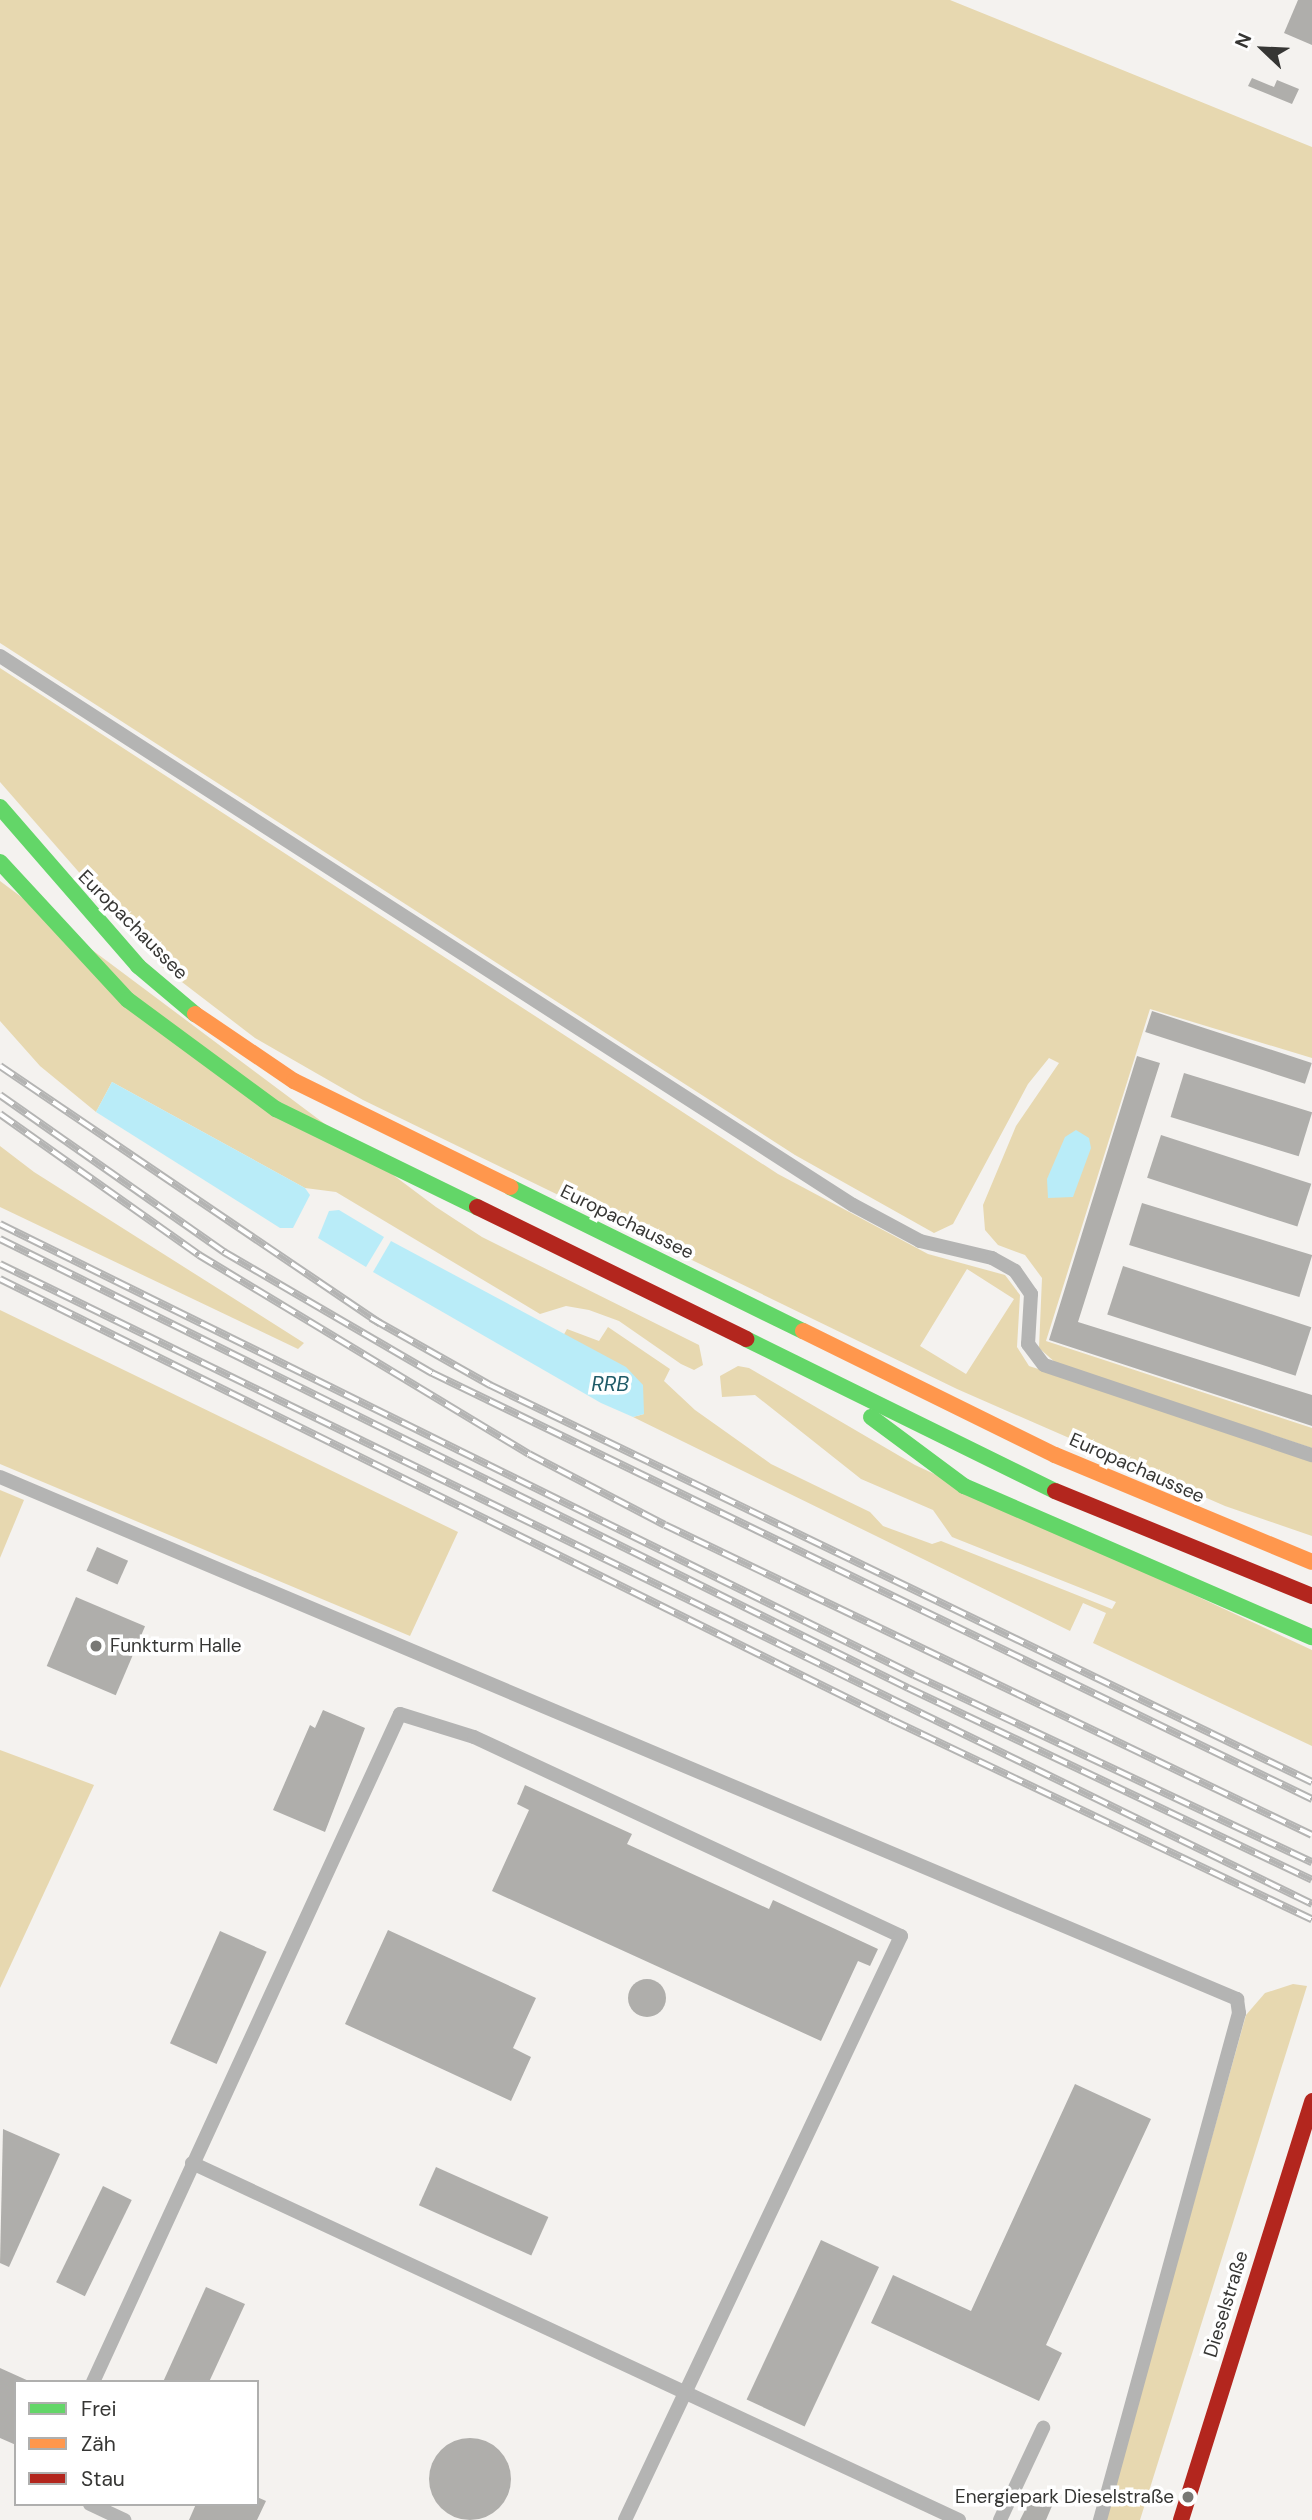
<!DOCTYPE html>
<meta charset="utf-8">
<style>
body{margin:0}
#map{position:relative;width:1312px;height:2520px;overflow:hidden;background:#f4f2ef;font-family:"DM Sans",sans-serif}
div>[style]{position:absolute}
.green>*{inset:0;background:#e7d8b0}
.water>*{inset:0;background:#b9ecf8}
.building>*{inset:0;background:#afaeab;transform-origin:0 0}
.round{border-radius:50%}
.lane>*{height:14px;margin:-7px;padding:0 7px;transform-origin:7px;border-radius:7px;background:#b4b4b3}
.fast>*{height:16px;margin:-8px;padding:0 8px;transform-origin:8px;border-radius:8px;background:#63d668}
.slow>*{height:16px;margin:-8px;padding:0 8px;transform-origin:8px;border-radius:8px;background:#ff974d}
.jam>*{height:16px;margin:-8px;padding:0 8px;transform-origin:8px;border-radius:8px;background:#b3261e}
.rail>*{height:8px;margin-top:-4px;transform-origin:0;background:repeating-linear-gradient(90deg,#fff 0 16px,#b4b4b3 0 32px);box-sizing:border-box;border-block:2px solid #b4b4b3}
.dots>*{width:19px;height:19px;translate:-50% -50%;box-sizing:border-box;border:4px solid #fff;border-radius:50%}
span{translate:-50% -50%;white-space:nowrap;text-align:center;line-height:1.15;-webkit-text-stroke:7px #fff;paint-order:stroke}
.street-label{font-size:19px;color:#363634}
.poi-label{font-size:19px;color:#363634}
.left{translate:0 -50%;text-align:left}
.right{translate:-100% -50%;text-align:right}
.water-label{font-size:21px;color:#205b68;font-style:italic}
.legend{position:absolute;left:14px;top:2380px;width:245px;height:126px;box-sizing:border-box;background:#fff;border:2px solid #afafae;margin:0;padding:9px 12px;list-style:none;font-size:21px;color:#363634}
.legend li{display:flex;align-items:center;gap:14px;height:35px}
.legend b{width:35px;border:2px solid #afafae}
.north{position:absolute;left:1228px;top:14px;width:70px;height:70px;-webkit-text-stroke:5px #fff;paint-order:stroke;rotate:293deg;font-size:19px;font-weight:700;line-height:28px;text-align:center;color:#363634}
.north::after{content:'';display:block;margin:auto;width:24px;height:32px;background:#363634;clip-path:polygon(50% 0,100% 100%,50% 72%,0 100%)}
</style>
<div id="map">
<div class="green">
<i style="clip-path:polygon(0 0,950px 0,1312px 147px,1312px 1058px,1150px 1009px,1046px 1341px,1312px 1428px,1312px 1448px,1057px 1364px,1039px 1348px,1042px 1278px,1025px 1255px,998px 1245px,985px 1230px,983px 1205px,1016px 1126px,1059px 1063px,1049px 1058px,1028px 1084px,953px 1224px,934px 1233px,795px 1155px,0 643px)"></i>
<i style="clip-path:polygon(evenodd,0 668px,778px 1174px,928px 1254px,1005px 1275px,1020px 1295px,1017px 1347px,1029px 1366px,1312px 1458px,1312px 1536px,1225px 1506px,957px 1389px,363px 1100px,255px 1038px,161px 966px,0 782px,0 668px,967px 1269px,1014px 1299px,966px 1374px,920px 1346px,967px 1269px)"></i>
<i style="clip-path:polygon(0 881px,436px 1207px,482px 1237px,699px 1345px,703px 1365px,694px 1370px,681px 1364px,619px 1321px,589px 1310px,566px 1306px,540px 1314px,336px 1192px,305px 1188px,112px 1082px,96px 1112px,40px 1066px,0 1021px)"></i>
<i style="clip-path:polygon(0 1146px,34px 1172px,304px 1343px,298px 1349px,0 1207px)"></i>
<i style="clip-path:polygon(0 1310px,458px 1532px,410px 1636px,0 1464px)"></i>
<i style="clip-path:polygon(608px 1327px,670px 1369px,664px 1381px,695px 1410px,771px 1464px,870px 1512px,883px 1526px,932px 1544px,941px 1541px,1112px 1609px,1116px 1602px,952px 1537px,933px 1510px,861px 1479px,755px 1395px,722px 1397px,720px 1376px,738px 1366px,749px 1368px,915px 1465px,1312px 1650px,1312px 1746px,1093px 1643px,1106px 1613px,1083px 1603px,1070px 1631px,633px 1417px,644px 1414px,562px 1338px,567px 1329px,599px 1341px)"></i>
<i style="clip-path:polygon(0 1490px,24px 1500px,0 1558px)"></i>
<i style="clip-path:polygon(0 1750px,94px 1785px,0 1988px)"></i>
<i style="clip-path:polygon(1293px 1984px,1307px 1986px,1140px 2520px,1105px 2520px,1246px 2015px,1265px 1993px)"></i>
</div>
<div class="water">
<i style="clip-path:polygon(112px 1082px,305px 1188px,310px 1195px,293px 1228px,280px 1228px,96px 1112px)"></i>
<i style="clip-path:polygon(1076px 1130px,1089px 1138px,1091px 1148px,1073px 1197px,1048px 1198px,1047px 1179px,1065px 1137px)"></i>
<i style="clip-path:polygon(339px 1210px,384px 1237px,366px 1267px,318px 1238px,329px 1211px)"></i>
<i style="clip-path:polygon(391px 1241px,626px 1367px,643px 1385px,644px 1414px,633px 1417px,601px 1403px,373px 1272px)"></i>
</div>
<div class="building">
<i style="clip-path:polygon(1298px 0,1312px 0,1312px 45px,1284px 33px)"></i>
<i style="clip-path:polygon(1252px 78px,1274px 87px,1277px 80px,1299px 89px,1292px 104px,1248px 86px)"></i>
<i style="left:1152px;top:1011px;width:168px;height:22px;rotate:18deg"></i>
<i style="clip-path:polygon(1137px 1056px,1160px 1063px,1078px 1322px,1312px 1395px,1312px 1426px,1049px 1340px)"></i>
<i style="left:1184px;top:1073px;width:134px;height:46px;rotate:17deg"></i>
<i style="left:1161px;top:1135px;width:158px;height:45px;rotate:18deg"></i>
<i style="left:1142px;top:1203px;width:178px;height:44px;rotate:17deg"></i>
<i style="left:1123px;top:1266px;width:198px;height:51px;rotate:18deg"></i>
<i style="left:97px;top:1547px;width:34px;height:26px;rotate:24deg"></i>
<i style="left:76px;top:1597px;width:75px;height:75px;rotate:23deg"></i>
<i style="clip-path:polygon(323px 1710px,365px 1728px,325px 1832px,273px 1810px,310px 1725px,315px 1728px)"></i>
<i style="clip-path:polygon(525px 1785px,632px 1834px,627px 1844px,769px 1909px,773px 1900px,878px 1949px,870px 1966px,858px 1961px,821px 2041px,492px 1891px,529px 1810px,517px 1804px)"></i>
<i style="clip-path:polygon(388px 1930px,536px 1998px,513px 2048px,531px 2057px,511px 2101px,345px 2024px)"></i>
<i style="left:220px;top:1931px;width:51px;height:123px;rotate:24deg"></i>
<i class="round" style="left:628px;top:1979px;width:38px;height:38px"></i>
<i style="clip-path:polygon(1075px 2084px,1151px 2119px,1046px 2345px,1062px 2353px,1039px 2401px,871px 2323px,893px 2275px,971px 2311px)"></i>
<i style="clip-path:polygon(3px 2129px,60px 2154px,9px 2267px,0 2263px)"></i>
<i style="left:436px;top:2167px;width:123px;height:42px;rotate:24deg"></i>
<i style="left:103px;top:2186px;width:32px;height:107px;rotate:26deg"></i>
<i style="left:821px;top:2240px;width:64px;height:176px;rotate:25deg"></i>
<i style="clip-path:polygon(206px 2287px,245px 2304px,209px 2382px,163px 2382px)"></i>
<i style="clip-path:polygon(0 2368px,31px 2382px,16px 2382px,16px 2445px,0 2438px)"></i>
<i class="round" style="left:429px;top:2438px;width:82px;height:82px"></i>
<i style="clip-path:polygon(1035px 2490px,1055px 2499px,1046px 2520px,1020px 2520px)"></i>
<i style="clip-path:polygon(257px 2497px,266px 2501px,257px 2520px,189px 2520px,196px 2504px,257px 2504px)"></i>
</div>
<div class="lane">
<i style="left:0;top:656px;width:1014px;rotate:32.77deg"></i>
<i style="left:853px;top:1205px;width:76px;rotate:28.2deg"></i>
<i style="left:920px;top:1241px;width:74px;rotate:13.3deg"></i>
<i style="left:992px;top:1258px;width:26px;rotate:29deg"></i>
<i style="left:1015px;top:1271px;width:28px;rotate:55deg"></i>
<i style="left:1031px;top:1294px;width:50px;rotate:93.4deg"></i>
<i style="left:1028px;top:1344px;width:26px;rotate:53deg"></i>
<i style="left:1044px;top:1365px;width:283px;rotate:18.6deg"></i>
<i style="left:0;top:1477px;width:1343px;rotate:22.88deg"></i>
<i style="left:1237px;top:1999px;width:14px;rotate:82deg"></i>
<i style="left:1239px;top:2013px;width:526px;rotate:105.33deg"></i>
<i style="left:192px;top:2163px;width:846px;rotate:24.96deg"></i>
<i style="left:93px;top:2382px;width:735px;rotate:-65.32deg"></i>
<i style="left:400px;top:1714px;width:77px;rotate:17.3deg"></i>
<i style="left:474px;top:1737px;width:471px;rotate:25deg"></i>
<i style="left:901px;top:1936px;width:646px;rotate:115.3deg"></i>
<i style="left:90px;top:2504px;width:38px;rotate:25deg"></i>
<i style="left:1000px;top:2520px;width:102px;rotate:-64.9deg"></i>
</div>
<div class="fast">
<i style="left:0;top:807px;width:211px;rotate:49deg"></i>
<i style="left:138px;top:966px;width:75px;rotate:40.1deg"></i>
<i style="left:0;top:862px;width:188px;rotate:47.2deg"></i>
<i style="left:128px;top:1000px;width:184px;rotate:36.4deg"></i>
<i style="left:276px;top:1109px;width:224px;rotate:26deg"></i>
<i style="left:510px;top:1187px;width:326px;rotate:26.2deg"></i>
<i style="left:746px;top:1339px;width:344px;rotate:26.2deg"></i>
<i style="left:871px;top:1417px;width:116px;rotate:36.6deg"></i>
<i style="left:964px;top:1486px;width:379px;rotate:23.5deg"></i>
</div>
<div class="slow">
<i style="left:195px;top:1014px;width:120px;rotate:34.1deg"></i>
<i style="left:294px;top:1081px;width:241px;rotate:26.1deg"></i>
<i style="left:803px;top:1331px;width:281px;rotate:26.2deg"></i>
<i style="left:1055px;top:1455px;width:278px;rotate:22.6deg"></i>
</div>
<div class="jam">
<i style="left:477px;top:1207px;width:300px;rotate:26.1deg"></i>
<i style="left:1055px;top:1491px;width:278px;rotate:22.2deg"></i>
<i style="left:1181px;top:2520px;width:439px;rotate:-72.6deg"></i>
</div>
<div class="rail">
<i style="left:0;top:1066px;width:459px;rotate:34.1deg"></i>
<i style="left:0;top:1095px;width:274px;rotate:35deg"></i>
<i style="left:224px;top:1252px;width:241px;rotate:30.2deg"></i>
<i style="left:432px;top:1373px;width:978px;rotate:25.83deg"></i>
<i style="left:0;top:1114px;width:244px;rotate:35.3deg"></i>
<i style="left:199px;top:1255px;width:385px;rotate:31.1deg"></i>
<i style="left:529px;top:1454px;width:153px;rotate:27.6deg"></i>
<i style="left:665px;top:1525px;width:717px;rotate:25.6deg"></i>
<i style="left:0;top:1224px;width:1019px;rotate:26.26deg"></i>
<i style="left:914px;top:1675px;width:440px;rotate:25.2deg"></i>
<i style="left:0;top:1239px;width:1013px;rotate:26.31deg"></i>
<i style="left:908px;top:1688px;width:447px;rotate:25.4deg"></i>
<i style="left:0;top:1264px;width:1460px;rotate:26deg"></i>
<i style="left:0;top:1279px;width:995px;rotate:26.31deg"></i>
<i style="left:892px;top:1720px;width:465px;rotate:25.4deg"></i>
<i style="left:371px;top:1318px;width:137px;rotate:29.4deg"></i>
<i style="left:490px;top:1385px;width:913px;rotate:25.78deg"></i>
</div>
<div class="dots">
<i style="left:96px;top:1646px;background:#787875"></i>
<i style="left:1188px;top:2497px;background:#787875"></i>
</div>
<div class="street-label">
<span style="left:133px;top:925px;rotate:45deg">Europachaussee</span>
<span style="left:627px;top:1222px;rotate:26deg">Europachaussee</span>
<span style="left:1137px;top:1468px;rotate:24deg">Europachaussee</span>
<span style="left:1226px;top:2304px;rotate:-73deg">Dieselstraße</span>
</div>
<div class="poi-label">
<span class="left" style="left:110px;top:1646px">Funkturm Halle</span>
<span class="right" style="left:1174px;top:2497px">Energiepark Dieselstraße</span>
</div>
<div class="water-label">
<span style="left:610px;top:1384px">RRB</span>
</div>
<ul class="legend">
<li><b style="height:9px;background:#63d668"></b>Frei</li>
<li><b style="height:9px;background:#ff974d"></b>Zäh</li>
<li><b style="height:9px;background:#b3261e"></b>Stau</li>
</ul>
<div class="north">N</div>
</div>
